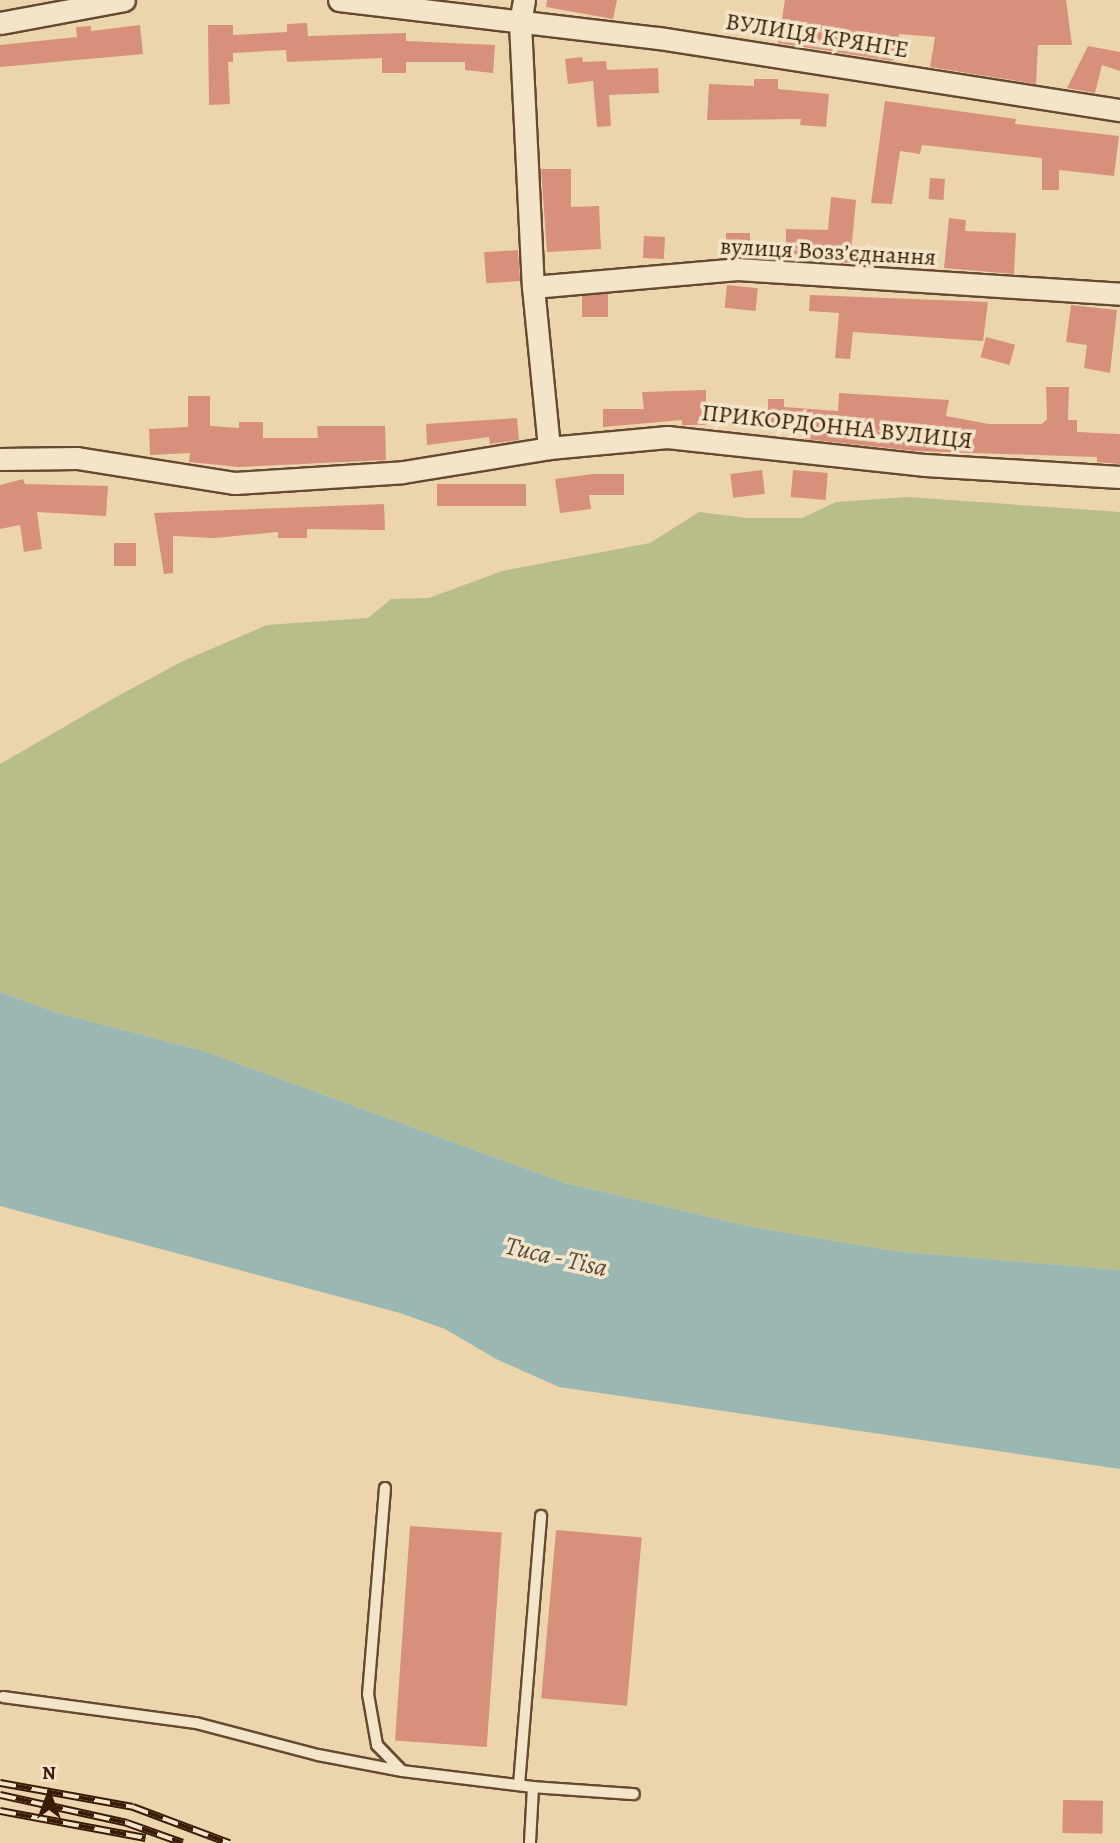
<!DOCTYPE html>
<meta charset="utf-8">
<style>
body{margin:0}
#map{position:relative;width:1120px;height:1843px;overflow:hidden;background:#ecd5ad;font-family:Alegreya,serif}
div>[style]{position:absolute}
.green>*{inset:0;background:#b8bd8a}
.water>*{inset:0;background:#9ab8b1}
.building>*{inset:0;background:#d6907c;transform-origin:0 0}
.roads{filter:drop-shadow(2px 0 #664a30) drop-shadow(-2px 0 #664a30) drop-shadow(0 2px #664a30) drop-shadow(0 -2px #664a30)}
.lane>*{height:10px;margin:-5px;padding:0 5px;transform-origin:5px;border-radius:5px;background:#f3e4ca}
.street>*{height:21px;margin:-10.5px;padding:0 10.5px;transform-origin:10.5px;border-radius:10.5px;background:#f3e4ca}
.rail>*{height:8px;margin-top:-4px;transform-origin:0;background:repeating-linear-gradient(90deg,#f3e4ca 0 16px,#391c06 0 32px);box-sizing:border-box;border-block:2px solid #391c06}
span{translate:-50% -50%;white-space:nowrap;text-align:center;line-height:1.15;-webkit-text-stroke:7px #f3e4ca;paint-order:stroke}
.street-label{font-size:24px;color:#391c06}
.water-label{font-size:26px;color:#564b39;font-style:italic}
.north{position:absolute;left:14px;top:1759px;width:70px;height:70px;-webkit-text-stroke:5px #f3e4ca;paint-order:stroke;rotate:0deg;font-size:19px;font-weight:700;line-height:28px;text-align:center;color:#391c06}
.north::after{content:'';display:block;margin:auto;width:24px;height:32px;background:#391c06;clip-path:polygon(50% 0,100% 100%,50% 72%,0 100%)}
</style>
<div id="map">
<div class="green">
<i style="clip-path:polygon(907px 497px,1120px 512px,1120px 1270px,894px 1251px,752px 1227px,565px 1183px,204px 1051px,58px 1013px,0 992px,0 764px,116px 697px,183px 661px,267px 625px,368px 618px,391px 599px,429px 598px,502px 571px,650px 543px,699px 512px,748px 518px,802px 518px,836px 502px)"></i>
</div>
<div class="water">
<i style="clip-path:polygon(0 992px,58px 1013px,204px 1051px,565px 1183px,752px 1227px,894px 1251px,1120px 1270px,1120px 1469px,559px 1387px,496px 1359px,445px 1329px,400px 1313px,0 1206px)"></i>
</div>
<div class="building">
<i style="clip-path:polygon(547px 0,617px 0,613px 19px,546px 7px)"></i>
<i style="clip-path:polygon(785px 0,1066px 0,1072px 45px,1038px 45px,1036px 84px,930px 67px,935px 37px,899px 34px,893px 61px,778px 43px)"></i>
<i style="clip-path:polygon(307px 23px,308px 36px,406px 33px,406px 41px,495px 45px,493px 73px,465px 70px,465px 62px,406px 62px,406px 73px,382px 73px,382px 58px,287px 62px,286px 50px,233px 53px,233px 62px,228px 62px,230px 104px,209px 105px,208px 25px,233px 25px,233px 35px,287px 32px,287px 24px)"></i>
<i style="clip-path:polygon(140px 25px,143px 54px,0 67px,0 45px,77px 37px,76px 27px,91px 26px,91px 31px)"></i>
<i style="clip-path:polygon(1088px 46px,1120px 52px,1120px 71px,1102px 65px,1095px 93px,1067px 88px)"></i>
<i style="clip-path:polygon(582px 57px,583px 62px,606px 61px,607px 70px,658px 68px,659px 93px,609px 95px,611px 126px,597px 127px,593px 81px,568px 84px,565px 59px)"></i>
<i style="clip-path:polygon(754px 79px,778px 79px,778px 89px,829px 94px,826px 127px,800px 125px,801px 119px,707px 120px,709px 84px,754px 86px)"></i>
<i style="clip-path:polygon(885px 101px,1016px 119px,1015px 124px,1119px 136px,1114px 176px,1059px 170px,1059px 190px,1042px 190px,1042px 158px,922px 145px,920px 154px,900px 151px,892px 204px,871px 203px)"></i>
<i style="clip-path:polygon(541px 169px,571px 169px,571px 207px,599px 206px,601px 249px,547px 252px)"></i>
<i style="left:930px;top:178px;width:15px;height:21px;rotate:4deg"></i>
<i style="clip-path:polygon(831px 197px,856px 200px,850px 263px,786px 258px,786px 229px,828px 230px)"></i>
<i style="clip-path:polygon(949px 218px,966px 220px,965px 231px,1016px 233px,1014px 274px,944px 268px)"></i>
<i style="left:726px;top:233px;width:24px;height:24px"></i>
<i style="left:644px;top:236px;width:21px;height:22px;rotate:3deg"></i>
<i style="left:518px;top:250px;width:31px;height:34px;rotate:86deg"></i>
<i style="left:727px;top:285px;width:31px;height:23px;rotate:6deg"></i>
<i style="left:608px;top:294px;width:23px;height:26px;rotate:90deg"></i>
<i style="clip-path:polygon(810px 295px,988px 302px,983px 341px,853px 332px,850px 359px,835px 358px,839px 313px,809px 311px)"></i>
<i style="clip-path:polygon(1071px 305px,1117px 310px,1110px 373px,1084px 368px,1087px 345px,1066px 342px)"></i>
<i style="left:986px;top:337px;width:30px;height:21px;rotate:15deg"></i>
<i style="clip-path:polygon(1046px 387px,1069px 387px,1068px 420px,1077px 420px,1077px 432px,1120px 434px,1120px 464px,1097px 462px,1097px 457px,915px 451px,805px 439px,806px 426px,768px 426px,768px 399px,784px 399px,784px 407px,838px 411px,839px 393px,949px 400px,946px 416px,989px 424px,1042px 424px,1047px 419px)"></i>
<i style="clip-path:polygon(706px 390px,706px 425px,682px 425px,682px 420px,603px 427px,603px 409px,644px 409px,642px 392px)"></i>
<i style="clip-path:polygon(188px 396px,210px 396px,210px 426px,239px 428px,239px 422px,263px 422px,263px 438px,318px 438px,317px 426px,385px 426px,386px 460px,239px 467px,189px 462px,190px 453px,150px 455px,149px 429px,188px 427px)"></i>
<i style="clip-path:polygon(517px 418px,519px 440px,490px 444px,489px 437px,427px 445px,426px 424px)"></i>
<i style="left:762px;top:470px;width:24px;height:32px;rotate:83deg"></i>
<i style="left:793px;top:470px;width:35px;height:27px;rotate:5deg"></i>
<i style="clip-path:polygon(593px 474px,624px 474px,624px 495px,589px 495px,591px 509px,560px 513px,555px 479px)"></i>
<i style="clip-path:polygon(23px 479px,25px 484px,108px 486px,106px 516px,37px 512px,42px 549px,24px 552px,20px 525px,0 529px,0 485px)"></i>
<i style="left:526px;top:484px;width:22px;height:89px;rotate:90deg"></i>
<i style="clip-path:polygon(384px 504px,385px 530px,307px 529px,307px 538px,278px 538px,278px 532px,214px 538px,173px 536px,173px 573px,164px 574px,154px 513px)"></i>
<i style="left:114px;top:543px;width:22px;height:23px"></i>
<i style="left:410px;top:1526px;width:92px;height:215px;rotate:4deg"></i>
<i style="left:556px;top:1530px;width:86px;height:169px;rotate:5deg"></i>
<i style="left:1063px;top:1800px;width:40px;height:33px;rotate:1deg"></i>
</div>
<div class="roads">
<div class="lane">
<i style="left:385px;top:1488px;width:207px;rotate:94.7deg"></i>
<i style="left:368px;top:1694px;width:52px;rotate:80deg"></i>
<i style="left:377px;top:1745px;width:36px;rotate:46deg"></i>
<i style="left:402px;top:1771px;width:132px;rotate:7deg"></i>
<i style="left:533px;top:1787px;width:56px;rotate:93.1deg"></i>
<i style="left:3px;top:1697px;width:195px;rotate:7.7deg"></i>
<i style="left:196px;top:1723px;width:126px;rotate:14.7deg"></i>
<i style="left:318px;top:1755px;width:86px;rotate:10.8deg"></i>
<i style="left:519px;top:1785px;width:270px;rotate:-85.3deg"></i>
<i style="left:533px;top:1787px;width:101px;rotate:4deg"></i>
</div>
<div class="street">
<i style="left:339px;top:0;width:322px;rotate:6.8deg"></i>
<i style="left:659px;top:38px;width:467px;rotate:8.9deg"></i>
<i style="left:524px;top:0;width:23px;rotate:100deg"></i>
<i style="left:520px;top:23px;width:264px;rotate:87.2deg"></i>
<i style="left:533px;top:287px;width:162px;rotate:84.3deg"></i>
<i style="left:0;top:23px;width:126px;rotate:-10.5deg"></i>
<i style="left:533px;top:287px;width:205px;rotate:-5deg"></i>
<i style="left:737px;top:269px;width:384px;rotate:3.7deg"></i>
<i style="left:0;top:459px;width:77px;rotate:-0.7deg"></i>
<i style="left:77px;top:458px;width:160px;rotate:9deg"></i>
<i style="left:235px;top:483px;width:168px;rotate:-3.7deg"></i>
<i style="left:403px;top:472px;width:148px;rotate:-9.3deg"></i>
<i style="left:549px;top:448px;width:119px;rotate:-5.3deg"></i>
<i style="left:667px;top:437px;width:260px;rotate:6.2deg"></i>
<i style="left:925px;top:465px;width:195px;rotate:3.5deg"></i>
</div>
</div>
<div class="rail">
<i style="left:0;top:1783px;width:135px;rotate:10.2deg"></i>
<i style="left:133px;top:1807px;width:103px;rotate:20.6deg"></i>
<i style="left:0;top:1795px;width:130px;rotate:12.4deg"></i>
<i style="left:127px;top:1823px;width:59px;rotate:19.7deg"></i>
<i style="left:0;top:1811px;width:148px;rotate:10.5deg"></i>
</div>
<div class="street-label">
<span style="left:817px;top:36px;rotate:9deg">ВУЛИЦЯ КРЯНГЕ</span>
<span style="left:828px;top:252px;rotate:3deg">вулиця Воззʼєднання</span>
<span style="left:837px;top:427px;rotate:6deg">ПРИКОРДОННА ВУЛИЦЯ</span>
</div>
<div class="water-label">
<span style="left:556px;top:1257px;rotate:13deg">Тиса - Tisa</span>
</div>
<div class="north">N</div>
</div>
